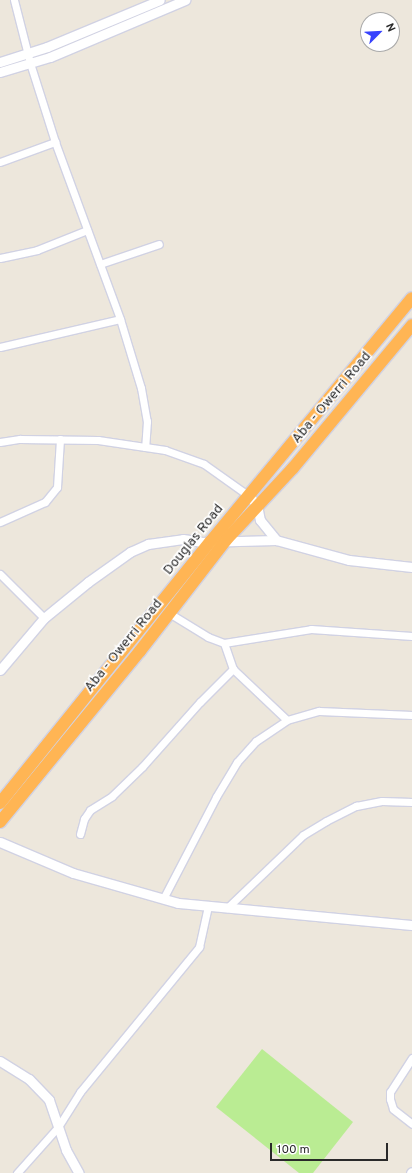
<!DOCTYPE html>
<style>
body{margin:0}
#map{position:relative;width:412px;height:1173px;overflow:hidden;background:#ede7dc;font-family:Overpass,sans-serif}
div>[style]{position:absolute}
.pitch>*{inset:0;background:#baec93}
.roads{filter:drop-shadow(1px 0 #d1d2e3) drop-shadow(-1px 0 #d1d2e3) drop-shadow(0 1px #d1d2e3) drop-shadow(0 -1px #d1d2e3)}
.street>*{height:7px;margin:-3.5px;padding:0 3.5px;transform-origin:3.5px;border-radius:3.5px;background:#fff}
.secondary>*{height:9px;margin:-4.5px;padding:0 4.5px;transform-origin:4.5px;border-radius:4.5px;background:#fff}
.highway>*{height:12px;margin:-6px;padding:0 6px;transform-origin:6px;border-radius:6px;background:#ffb554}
span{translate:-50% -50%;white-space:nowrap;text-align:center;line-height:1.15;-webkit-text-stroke:3.5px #fff;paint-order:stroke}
.street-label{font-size:14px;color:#2a2a2a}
.north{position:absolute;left:360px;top:12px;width:40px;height:40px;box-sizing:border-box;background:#fff;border:1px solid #aaa;border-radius:50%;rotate:66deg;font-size:11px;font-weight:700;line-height:16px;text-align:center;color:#2a2a2a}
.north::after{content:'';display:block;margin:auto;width:14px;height:18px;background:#3843fd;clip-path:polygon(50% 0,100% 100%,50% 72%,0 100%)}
.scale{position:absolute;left:270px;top:1143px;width:118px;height:18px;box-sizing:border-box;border:2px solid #2a2a2a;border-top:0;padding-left:5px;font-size:12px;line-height:14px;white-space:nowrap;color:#2a2a2a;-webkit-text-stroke:3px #fff;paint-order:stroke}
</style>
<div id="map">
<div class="pitch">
<i style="clip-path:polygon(262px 1049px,353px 1122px,313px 1173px,299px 1173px,216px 1107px)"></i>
</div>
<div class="roads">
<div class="street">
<i style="left:14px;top:0;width:65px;rotate:75.7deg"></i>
<i style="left:30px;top:63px;width:83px;rotate:72.4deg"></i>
<i style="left:55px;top:142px;width:189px;rotate:69.8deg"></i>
<i style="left:120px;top:319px;width:72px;rotate:73.1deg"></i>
<i style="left:141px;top:388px;width:34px;rotate:80deg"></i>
<i style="left:147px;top:421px;width:26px;rotate:94deg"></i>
<i style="left:0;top:162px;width:59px;rotate:-20deg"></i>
<i style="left:0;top:258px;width:38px;rotate:-12deg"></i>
<i style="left:37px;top:250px;width:54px;rotate:-21.8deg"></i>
<i style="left:100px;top:264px;width:62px;rotate:-18.7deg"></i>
<i style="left:0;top:347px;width:123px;rotate:-13.1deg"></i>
<i style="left:0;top:442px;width:20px;rotate:-9deg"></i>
<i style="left:20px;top:439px;width:78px;rotate:0.7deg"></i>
<i style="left:98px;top:440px;width:68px;rotate:8.5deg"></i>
<i style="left:165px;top:450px;width:41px;rotate:19.7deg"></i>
<i style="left:204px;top:464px;width:55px;rotate:35.4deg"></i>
<i style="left:0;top:522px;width:49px;rotate:-24deg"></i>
<i style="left:45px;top:502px;width:19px;rotate:-51deg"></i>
<i style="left:57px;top:487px;width:48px;rotate:-86.4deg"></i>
<i style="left:0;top:574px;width:62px;rotate:45deg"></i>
<i style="left:169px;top:613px;width:46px;rotate:31.6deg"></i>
<i style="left:208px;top:637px;width:17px;rotate:21deg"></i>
<i style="left:224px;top:643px;width:88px;rotate:-9.1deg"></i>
<i style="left:311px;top:629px;width:101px;rotate:4deg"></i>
<i style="left:224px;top:643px;width:28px;rotate:71deg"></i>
<i style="left:233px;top:669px;width:74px;rotate:43.4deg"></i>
<i style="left:80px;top:834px;width:16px;rotate:-75deg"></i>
<i style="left:84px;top:819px;width:11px;rotate:-56deg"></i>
<i style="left:90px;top:810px;width:26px;rotate:-32deg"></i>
<i style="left:112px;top:796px;width:42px;rotate:-44deg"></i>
<i style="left:142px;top:767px;width:87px;rotate:-48.3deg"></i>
<i style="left:200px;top:702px;width:47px;rotate:-45deg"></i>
<i style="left:163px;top:899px;width:115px;rotate:-62.5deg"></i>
<i style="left:216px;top:797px;width:41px;rotate:-59deg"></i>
<i style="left:237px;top:762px;width:28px;rotate:-48deg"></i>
<i style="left:256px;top:741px;width:37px;rotate:-34deg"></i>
<i style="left:287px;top:720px;width:33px;rotate:-16deg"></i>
<i style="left:319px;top:711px;width:93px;rotate:2.5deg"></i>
<i style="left:227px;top:908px;width:105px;rotate:-43.8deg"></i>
<i style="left:303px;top:835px;width:27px;rotate:-31deg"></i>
<i style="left:326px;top:821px;width:34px;rotate:-27deg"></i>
<i style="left:356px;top:806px;width:26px;rotate:-11deg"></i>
<i style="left:382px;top:801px;width:30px;rotate:2deg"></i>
<i style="left:412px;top:1058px;width:40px;rotate:122.9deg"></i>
<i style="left:390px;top:1092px;width:7px;rotate:90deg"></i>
<i style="left:390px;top:1099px;width:10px;rotate:73deg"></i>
<i style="left:393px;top:1109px;width:24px;rotate:38deg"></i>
<i style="left:17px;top:1173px;width:62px;rotate:-48.3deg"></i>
<i style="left:58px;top:1127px;width:41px;rotate:-57.8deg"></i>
<i style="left:80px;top:1092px;width:188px;rotate:-50.6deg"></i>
<i style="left:199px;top:947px;width:42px;rotate:-77.6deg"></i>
</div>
<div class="secondary">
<i style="left:0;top:62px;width:49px;rotate:-17.7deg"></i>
<i style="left:47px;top:47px;width:122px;rotate:-22.6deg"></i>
<i style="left:0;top:72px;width:52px;rotate:-16.7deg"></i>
<i style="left:50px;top:57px;width:147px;rotate:-22.9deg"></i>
<i style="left:249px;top:496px;width:12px;rotate:48deg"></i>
<i style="left:257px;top:505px;width:15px;rotate:79deg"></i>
<i style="left:260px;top:520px;width:26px;rotate:51deg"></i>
<i style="left:0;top:670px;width:68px;rotate:-49.8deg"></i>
<i style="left:44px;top:618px;width:57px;rotate:-39.3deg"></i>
<i style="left:88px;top:582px;width:52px;rotate:-35.5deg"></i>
<i style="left:130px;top:552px;width:20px;rotate:-24deg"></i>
<i style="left:148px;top:544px;width:35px;rotate:-8deg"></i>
<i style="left:183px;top:539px;width:18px;rotate:9deg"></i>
<i style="left:201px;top:542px;width:75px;rotate:-1.5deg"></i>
<i style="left:276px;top:540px;width:76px;rotate:15.3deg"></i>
<i style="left:349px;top:560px;width:63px;rotate:6.3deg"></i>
<i style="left:0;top:842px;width:79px;rotate:23deg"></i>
<i style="left:73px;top:873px;width:109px;rotate:15.9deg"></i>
<i style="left:178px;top:903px;width:235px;rotate:5.4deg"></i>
<i style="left:0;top:1061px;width:34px;rotate:32deg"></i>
<i style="left:29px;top:1079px;width:29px;rotate:46deg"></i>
<i style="left:49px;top:1100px;width:53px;rotate:71.2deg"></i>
<i style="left:66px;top:1150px;width:26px;rotate:61deg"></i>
<i style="left:411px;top:1173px;width:1px;rotate:-45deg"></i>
</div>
<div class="highway">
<i style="left:0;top:803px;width:336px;rotate:-51.2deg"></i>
<i style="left:211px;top:541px;width:315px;rotate:-50.4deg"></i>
<i style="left:0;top:822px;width:221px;rotate:-50.7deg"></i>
<i style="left:140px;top:651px;width:140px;rotate:-52.2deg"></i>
<i style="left:226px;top:540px;width:98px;rotate:-47.1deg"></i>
<i style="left:293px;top:468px;width:186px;rotate:-50.2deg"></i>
</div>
</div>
<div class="street-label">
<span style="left:332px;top:398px;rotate:-50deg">Aba - Owerri Road</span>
<span style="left:194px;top:540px;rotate:-51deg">Douglas Road</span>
<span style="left:124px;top:646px;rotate:-51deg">Aba - Owerri Road</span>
</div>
<div class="north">N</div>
<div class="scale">100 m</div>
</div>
